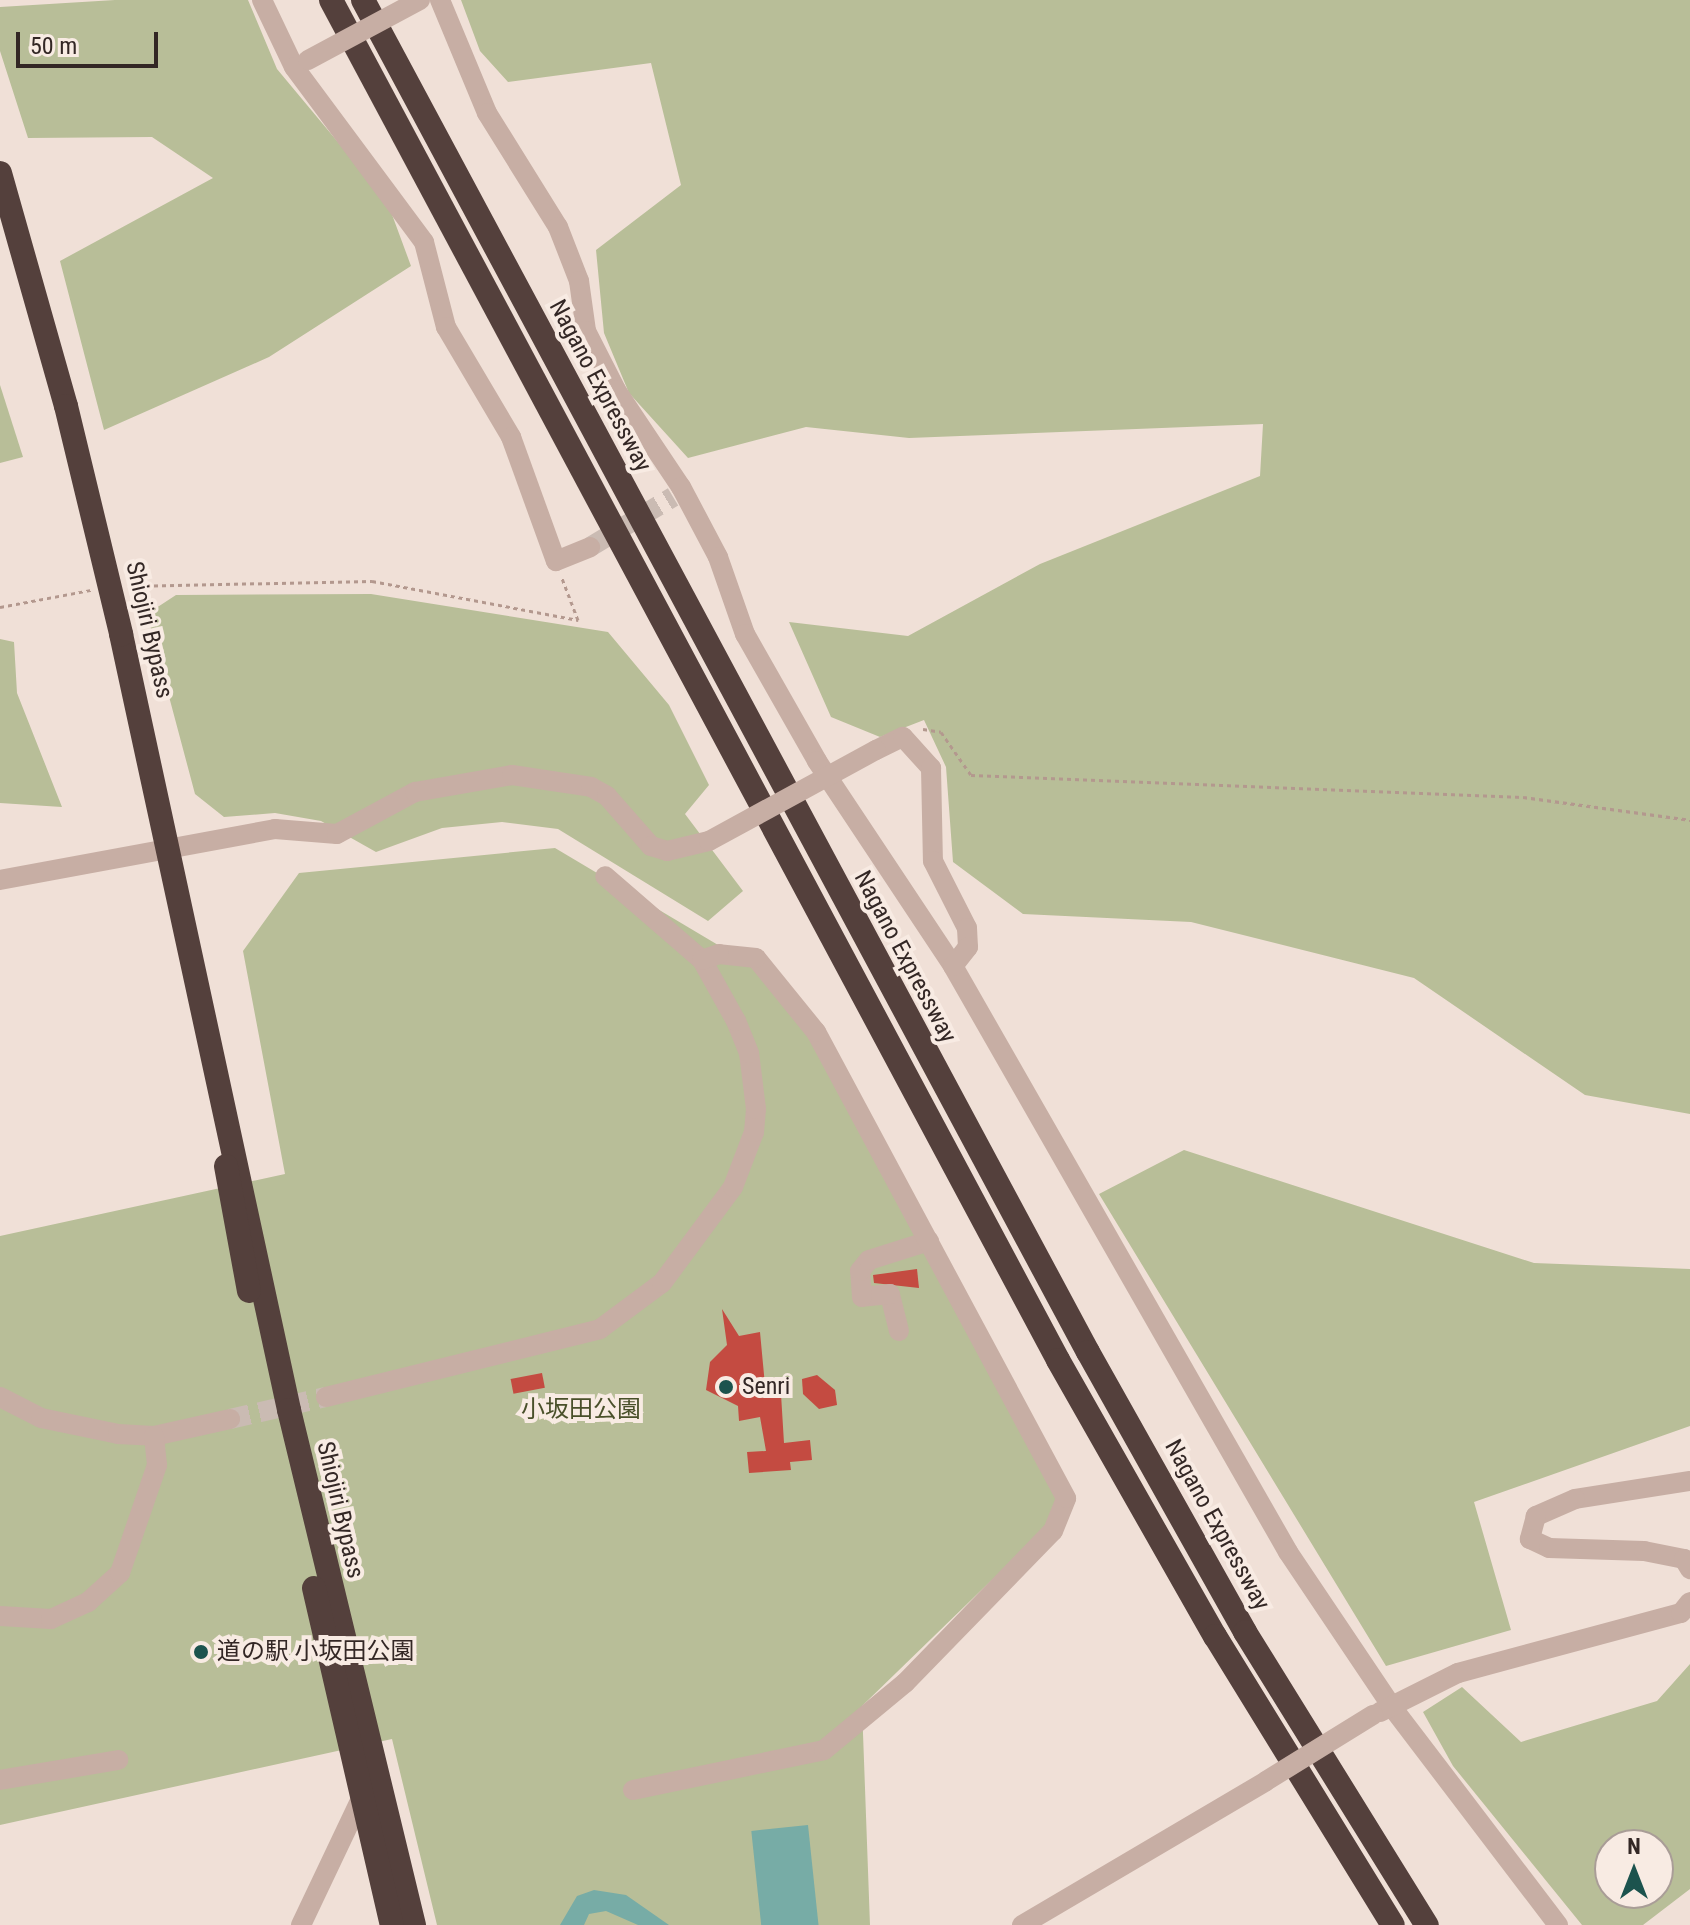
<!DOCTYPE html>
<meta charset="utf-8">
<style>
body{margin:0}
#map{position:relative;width:1690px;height:1925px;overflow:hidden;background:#f0e0d7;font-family:"Roboto Condensed","Noto Sans JP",sans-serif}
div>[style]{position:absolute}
.green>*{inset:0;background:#b8be98}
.water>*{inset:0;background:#77aca6;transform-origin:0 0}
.building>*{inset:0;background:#c44b41;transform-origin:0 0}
.minor-tunnel>*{height:20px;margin-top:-10px;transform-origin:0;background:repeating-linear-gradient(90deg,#cabbb3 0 20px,transparent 0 30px)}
.path>*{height:3px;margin-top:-1.5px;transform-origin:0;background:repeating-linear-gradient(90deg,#b3988e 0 4px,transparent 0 8px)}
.minor>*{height:20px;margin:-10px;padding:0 10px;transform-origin:10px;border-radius:10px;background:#c7aea4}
.highway>*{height:24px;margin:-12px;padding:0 12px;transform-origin:12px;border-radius:12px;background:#54403c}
.minor-bridge>*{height:20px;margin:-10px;padding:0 10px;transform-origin:10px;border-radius:10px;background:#c7aea4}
.highway-bridge>*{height:24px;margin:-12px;padding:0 12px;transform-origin:12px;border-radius:12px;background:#54403c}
.dots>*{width:22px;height:22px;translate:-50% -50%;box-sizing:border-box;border:4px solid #f8ebe3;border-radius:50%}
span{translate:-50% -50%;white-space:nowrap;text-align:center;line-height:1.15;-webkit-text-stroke:8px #f8ebe3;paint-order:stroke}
.street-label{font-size:24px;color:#332725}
.poi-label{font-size:24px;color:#332725}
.left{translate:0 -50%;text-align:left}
.park-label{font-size:24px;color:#49502a}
.north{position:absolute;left:1594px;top:1829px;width:80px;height:80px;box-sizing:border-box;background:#f8ebe3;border:2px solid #a99d97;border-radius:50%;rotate:0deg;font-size:22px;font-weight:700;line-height:32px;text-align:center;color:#332725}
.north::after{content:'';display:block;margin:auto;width:28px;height:36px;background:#1c534e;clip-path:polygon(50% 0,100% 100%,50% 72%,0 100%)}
.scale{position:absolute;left:16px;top:32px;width:142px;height:36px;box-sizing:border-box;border:4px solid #332725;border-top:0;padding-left:10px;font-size:24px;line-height:28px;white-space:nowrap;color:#332725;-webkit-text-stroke:6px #f8ebe3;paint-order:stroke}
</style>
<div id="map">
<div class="green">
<i style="clip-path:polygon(115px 0,248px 0,277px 69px,387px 201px,411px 266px,269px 357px,104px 430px,60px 261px,213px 178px,152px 137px,28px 138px,0 51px,0 7px)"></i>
<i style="clip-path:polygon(461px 0,1690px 0,1690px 1114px,1585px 1095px,1414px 978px,1191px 922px,1023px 914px,953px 862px,946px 767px,924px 720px,880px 737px,831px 717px,789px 622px,908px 636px,1040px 564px,1260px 476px,1263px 424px,909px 438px,806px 427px,688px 458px,629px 393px,604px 333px,596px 250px,681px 185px,651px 63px,508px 82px,480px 51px)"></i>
<i style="clip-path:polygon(0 385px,23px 457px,0 463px)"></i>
<i style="clip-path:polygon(371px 594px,608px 632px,669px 705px,709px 785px,685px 814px,743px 891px,708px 921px,558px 829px,502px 822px,442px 828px,376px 852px,321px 821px,275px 813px,224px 817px,195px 794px,147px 614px,176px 595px)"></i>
<i style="clip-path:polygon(0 639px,14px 642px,17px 693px,62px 807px,0 803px)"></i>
<i style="clip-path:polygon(555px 848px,750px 964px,812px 1041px,1066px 1508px,862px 1706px,870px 1925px,437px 1925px,392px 1739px,0 1825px,0 1236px,285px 1174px,243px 951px,299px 873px)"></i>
<i style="clip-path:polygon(1184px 1150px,1534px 1263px,1690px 1269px,1690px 1426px,1474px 1502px,1511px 1630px,1386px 1666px,1099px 1194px)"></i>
<i style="clip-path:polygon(evenodd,1690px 1664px,1690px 1889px,1643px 1925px,1582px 1925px,1453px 1766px,1423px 1712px,1462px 1687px,1521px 1742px,1657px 1701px,1690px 1664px,1610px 1845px,1658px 1845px,1658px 1893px,1610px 1893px,1610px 1845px)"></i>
</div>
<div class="water">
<i style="left:808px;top:1825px;width:101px;height:57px;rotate:84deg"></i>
<i style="clip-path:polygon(594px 1890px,626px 1895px,669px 1925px,638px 1925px,606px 1911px,589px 1914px,584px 1925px,560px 1925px,577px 1896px)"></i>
</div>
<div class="building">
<i style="clip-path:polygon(917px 1269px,919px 1288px,874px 1283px,873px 1275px)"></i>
<i style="clip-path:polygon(722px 1309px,739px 1336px,760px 1332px,766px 1396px,781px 1394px,784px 1443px,810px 1440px,812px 1460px,790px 1462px,791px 1470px,749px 1473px,747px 1452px,766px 1451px,760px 1417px,739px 1421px,738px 1406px,706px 1390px,710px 1362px,727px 1345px)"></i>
<i style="left:542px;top:1373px;width:15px;height:32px;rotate:79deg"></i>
<i style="clip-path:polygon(817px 1375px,835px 1390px,837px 1405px,819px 1409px,803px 1394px,802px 1379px)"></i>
</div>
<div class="minor-tunnel">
<i style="left:590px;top:547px;width:97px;rotate:-31.1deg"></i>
<i style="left:230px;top:1419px;width:98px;rotate:-12.9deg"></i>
</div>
<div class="path">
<i style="left:130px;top:586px;width:242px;rotate:-1.2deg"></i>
<i style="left:372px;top:581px;width:210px;rotate:10.7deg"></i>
<i style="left:578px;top:620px;width:45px;rotate:-110.9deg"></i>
<i style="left:0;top:607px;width:93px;rotate:-10.6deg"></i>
<i style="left:923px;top:729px;width:18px;rotate:9deg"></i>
<i style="left:941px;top:732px;width:52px;rotate:55.1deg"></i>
<i style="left:971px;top:775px;width:552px;rotate:2.28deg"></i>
<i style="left:1523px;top:797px;width:169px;rotate:7.8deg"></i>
</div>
<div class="minor">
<i style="left:262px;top:0;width:74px;rotate:64.5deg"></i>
<i style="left:294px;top:67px;width:218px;rotate:53.4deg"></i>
<i style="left:424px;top:242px;width:88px;rotate:75.5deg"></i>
<i style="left:446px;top:327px;width:128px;rotate:59.4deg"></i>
<i style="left:511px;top:437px;width:132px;rotate:70.1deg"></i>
<i style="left:556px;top:561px;width:37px;rotate:-22deg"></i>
<i style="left:440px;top:0;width:122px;rotate:67.4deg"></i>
<i style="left:487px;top:113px;width:134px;rotate:58.1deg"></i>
<i style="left:558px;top:227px;width:58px;rotate:68.7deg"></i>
<i style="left:579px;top:281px;width:50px;rotate:82deg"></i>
<i style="left:586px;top:331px;width:66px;rotate:63deg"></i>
<i style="left:616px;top:390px;width:117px;rotate:56.2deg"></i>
<i style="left:681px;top:487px;width:79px;rotate:62.1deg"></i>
<i style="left:718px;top:557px;width:82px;rotate:70.7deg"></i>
<i style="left:745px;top:634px;width:146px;rotate:60.4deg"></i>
<i style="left:817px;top:761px;width:246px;rotate:56.4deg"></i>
<i style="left:953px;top:966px;width:675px;rotate:60.24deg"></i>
<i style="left:1288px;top:1552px;width:187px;rotate:56.1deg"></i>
<i style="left:1392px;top:1707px;width:274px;rotate:52.7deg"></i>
<i style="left:876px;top:750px;width:30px;rotate:-26deg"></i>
<i style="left:903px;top:737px;width:42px;rotate:47.9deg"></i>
<i style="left:931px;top:768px;width:93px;rotate:88.8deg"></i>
<i style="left:933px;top:861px;width:75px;rotate:63.1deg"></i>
<i style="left:967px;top:928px;width:19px;rotate:87deg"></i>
<i style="left:968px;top:947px;width:24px;rotate:128deg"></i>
<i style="left:0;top:880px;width:280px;rotate:-10.5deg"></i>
<i style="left:275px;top:829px;width:62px;rotate:4.6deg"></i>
<i style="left:337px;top:834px;width:89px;rotate:-28.3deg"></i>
<i style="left:415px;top:792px;width:98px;rotate:-9.9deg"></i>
<i style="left:512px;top:775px;width:80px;rotate:8.6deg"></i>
<i style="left:591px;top:787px;width:18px;rotate:29deg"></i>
<i style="left:607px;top:796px;width:67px;rotate:48.7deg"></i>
<i style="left:651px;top:846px;width:17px;rotate:17deg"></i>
<i style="left:667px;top:851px;width:43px;rotate:-13.4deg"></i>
<i style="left:899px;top:1331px;width:38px;rotate:-104deg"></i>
<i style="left:890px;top:1294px;width:28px;rotate:174deg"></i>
<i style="left:862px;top:1297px;width:26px;rotate:-94deg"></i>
<i style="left:860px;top:1271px;width:14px;rotate:-51deg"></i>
<i style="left:869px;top:1260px;width:63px;rotate:-17.6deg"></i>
<i style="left:0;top:1397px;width:46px;rotate:27.1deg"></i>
<i style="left:41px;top:1418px;width:79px;rotate:11.7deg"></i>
<i style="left:118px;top:1434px;width:36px;rotate:3deg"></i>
<i style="left:154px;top:1436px;width:78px;rotate:-12.6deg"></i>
<i style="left:326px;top:1397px;width:282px;rotate:-13.9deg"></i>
<i style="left:600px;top:1329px;width:77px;rotate:-36.6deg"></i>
<i style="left:662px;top:1283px;width:119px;rotate:-53.5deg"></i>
<i style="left:733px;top:1187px;width:59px;rotate:-69.1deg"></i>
<i style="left:754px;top:1132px;width:23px;rotate:-85deg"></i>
<i style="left:756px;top:1109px;width:56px;rotate:-97.1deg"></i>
<i style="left:749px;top:1053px;width:35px;rotate:-112deg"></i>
<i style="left:736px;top:1021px;width:70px;rotate:-119.1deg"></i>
<i style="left:702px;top:960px;width:128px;rotate:-139.1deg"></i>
<i style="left:1690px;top:1481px;width:116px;rotate:171.1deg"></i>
<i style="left:1575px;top:1499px;width:43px;rotate:156.4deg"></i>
<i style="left:1536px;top:1516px;width:24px;rotate:105deg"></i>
<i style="left:1530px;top:1539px;width:21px;rotate:25deg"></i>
<i style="left:1549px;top:1548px;width:95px;rotate:1.8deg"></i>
<i style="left:1644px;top:1551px;width:41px;rotate:11.3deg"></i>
<i style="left:1684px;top:1559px;width:12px;rotate:59deg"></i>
<i style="left:0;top:1616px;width:51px;rotate:3.4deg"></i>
<i style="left:51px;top:1619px;width:41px;rotate:-24.7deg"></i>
<i style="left:88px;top:1602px;width:43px;rotate:-42.2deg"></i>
<i style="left:120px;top:1573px;width:114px;rotate:-71.1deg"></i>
<i style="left:157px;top:1465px;width:29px;rotate:-96deg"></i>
<i style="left:1380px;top:1712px;width:87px;rotate:-26.6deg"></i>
<i style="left:1458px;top:1673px;width:231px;rotate:-15.1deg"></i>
<i style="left:1681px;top:1613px;width:14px;rotate:-51deg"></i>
<i style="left:0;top:1780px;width:120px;rotate:-9.6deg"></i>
<i style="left:633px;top:1790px;width:195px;rotate:-11.8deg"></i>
<i style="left:824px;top:1750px;width:105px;rotate:-39.6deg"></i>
<i style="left:905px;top:1683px;width:212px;rotate:-45.8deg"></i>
<i style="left:1053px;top:1531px;width:35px;rotate:-68deg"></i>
<i style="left:1066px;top:1498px;width:529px;rotate:-118.21deg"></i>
<i style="left:816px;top:1032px;width:95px;rotate:-129deg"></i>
<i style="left:756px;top:958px;width:37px;rotate:-174deg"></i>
<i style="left:719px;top:954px;width:18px;rotate:161deg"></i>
<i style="left:301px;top:1925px;width:137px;rotate:-64.6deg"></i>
<i style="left:1022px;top:1925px;width:283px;rotate:-30.5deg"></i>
</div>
<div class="highway">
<i style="left:331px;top:0;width:1542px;rotate:61.87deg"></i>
<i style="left:1058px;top:1360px;width:318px;rotate:60.4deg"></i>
<i style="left:1215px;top:1636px;width:339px;rotate:58.4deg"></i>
<i style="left:363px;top:0;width:1534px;rotate:61.8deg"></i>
<i style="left:1088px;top:1352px;width:321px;rotate:60.7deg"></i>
<i style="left:1245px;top:1632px;width:345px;rotate:58.2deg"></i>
<i style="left:0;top:173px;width:242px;rotate:74.2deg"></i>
<i style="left:121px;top:634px;width:794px;rotate:77.78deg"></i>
<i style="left:289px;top:1410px;width:530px;rotate:76.36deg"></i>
<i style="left:226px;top:1166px;width:127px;rotate:79.6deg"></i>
<i style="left:314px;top:1588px;width:346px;rotate:77deg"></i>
</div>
<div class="minor-bridge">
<i style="left:308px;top:60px;width:127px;rotate:-28.2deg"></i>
<i style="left:709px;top:841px;width:190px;rotate:-28.6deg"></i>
<i style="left:1266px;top:1781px;width:126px;rotate:-31.7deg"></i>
</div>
<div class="highway-bridge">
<i style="left:66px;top:406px;width:235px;rotate:76.4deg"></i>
</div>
<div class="dots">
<i style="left:726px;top:1387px;background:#1c534e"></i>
<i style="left:201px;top:1652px;background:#1c534e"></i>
</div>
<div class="street-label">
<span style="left:600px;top:386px;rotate:62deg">Nagano Expressway</span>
<span style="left:149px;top:630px;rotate:77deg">Shiojiri Bypass</span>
<span style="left:905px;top:957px;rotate:62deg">Nagano Expressway</span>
<span style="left:340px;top:1510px;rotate:77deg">Shiojiri Bypass</span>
<span style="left:1217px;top:1525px;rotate:61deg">Nagano Expressway</span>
</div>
<div class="poi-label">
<span class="left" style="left:742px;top:1387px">Senri</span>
<span class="left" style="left:217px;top:1652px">道の駅 小坂田公園</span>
</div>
<div class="park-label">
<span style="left:581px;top:1410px">小坂田公園</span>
</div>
<div class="north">N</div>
<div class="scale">50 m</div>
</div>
